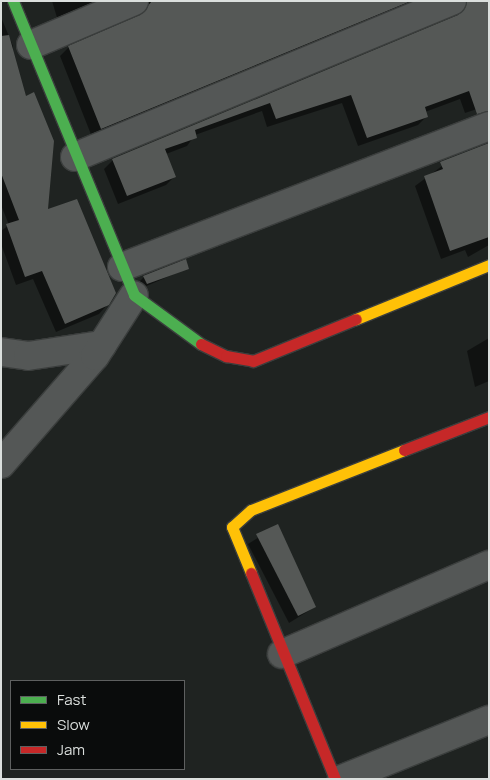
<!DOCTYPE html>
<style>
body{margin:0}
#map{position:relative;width:490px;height:780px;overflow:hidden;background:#1f2321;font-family:Manrope,sans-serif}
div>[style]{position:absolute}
.shadow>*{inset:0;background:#0007}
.building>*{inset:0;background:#555856}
.roads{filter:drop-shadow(1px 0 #3b3e3d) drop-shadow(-1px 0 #3b3e3d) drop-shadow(0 1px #3b3e3d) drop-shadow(0 -1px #3b3e3d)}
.street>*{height:28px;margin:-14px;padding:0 14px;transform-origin:14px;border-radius:14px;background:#545756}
.fast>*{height:11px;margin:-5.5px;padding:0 5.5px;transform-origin:5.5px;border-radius:5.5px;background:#4caf50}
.slow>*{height:11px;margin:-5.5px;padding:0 5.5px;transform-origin:5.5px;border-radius:5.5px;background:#ffc107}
.jam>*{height:11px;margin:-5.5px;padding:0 5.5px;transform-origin:5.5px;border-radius:5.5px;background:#c62828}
span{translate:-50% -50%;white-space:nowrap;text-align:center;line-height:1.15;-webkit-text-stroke:5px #0a0c0c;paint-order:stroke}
.frame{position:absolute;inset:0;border:2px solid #dbdfdd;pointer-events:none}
.legend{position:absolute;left:10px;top:680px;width:175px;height:90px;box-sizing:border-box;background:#0a0c0c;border:1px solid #5e6060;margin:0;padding:6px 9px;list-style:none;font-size:15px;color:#dbdfdd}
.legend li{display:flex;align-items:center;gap:10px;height:25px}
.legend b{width:25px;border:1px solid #5e6060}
</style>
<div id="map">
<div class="shadow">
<i style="clip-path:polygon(52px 1px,104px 1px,58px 21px)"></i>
<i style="clip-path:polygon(137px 1px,421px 1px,92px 137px,60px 56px,69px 47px,139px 17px)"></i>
<i style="clip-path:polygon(455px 1px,489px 1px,489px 105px,465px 113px,460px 99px,425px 112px,427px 116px,418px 125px,358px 146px,342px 103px,267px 127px,262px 111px,195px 135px,187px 146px,166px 154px,175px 176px,166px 185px,118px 204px,104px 169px,113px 160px,457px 17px)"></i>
<i style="clip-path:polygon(1px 17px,13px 46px,14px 102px,47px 211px,108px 304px,99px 314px,56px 332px,33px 279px,16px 285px,1px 244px,1px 231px,9px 225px,1px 205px)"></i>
<i style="clip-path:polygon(489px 152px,489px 245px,468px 257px,465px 250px,441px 259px,415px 186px,442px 166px)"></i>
<i style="clip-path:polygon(188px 268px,142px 288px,140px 281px,144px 277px)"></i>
<i style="clip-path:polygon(489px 338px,489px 381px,475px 387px,467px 351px)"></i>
<i style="clip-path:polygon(277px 526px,315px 607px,289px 623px,248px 544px)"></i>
</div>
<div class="building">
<i style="clip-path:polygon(411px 1px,101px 129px,68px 46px,140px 15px,152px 1px)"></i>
<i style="clip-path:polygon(467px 1px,489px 1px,489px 111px,477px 114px,469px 91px,425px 107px,428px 117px,367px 138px,351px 95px,276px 119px,270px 103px,195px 130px,197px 138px,165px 149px,176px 177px,127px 196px,112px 159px,458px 15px)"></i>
<i style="clip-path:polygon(9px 35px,26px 96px,34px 92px,54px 141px,48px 209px,77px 199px,116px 293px,109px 305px,65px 324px,42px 271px,25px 277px,6px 224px,19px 220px,1px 173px,1px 36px)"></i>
<i style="clip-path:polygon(489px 143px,489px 237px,450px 251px,424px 176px,443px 169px,440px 162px)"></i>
<i style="clip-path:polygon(186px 259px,189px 269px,147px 284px,143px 276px)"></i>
<i style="clip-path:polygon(278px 524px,316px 607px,298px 616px,256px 534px)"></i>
</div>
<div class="roads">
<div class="street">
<i style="left:31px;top:45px;width:112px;rotate:-23.1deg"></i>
<i style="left:75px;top:157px;width:408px;rotate:-22.5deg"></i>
<i style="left:122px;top:267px;width:393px;rotate:-21deg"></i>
<i style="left:1px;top:352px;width:27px;rotate:8deg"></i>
<i style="left:28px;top:356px;width:75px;rotate:-8.5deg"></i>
<i style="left:1px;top:464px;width:143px;rotate:-49deg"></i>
<i style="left:95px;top:356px;width:72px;rotate:-57.4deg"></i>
<i style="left:282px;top:654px;width:225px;rotate:-23.3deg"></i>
<i style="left:342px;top:779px;width:158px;rotate:-21.9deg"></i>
</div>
<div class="fast">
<i style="left:13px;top:1px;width:318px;rotate:67.6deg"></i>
<i style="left:134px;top:295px;width:83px;rotate:36.2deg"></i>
</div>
<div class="slow">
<i style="left:356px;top:319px;width:144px;rotate:-22.1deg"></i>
<i style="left:251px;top:573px;width:50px;rotate:-112.4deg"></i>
<i style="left:232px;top:527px;width:25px;rotate:-42deg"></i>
<i style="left:251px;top:510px;width:164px;rotate:-21.4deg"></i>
</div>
<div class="jam">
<i style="left:201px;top:344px;width:28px;rotate:26deg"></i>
<i style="left:226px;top:356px;width:27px;rotate:10deg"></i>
<i style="left:253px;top:361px;width:111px;rotate:-22.2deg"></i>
<i style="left:404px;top:450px;width:91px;rotate:-21.2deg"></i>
<i style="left:251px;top:573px;width:222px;rotate:67.8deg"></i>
</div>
</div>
<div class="frame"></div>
<ul class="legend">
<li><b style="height:6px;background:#4caf50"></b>Fast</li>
<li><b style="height:6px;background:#ffc107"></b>Slow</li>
<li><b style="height:6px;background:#c62828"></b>Jam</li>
</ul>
</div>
